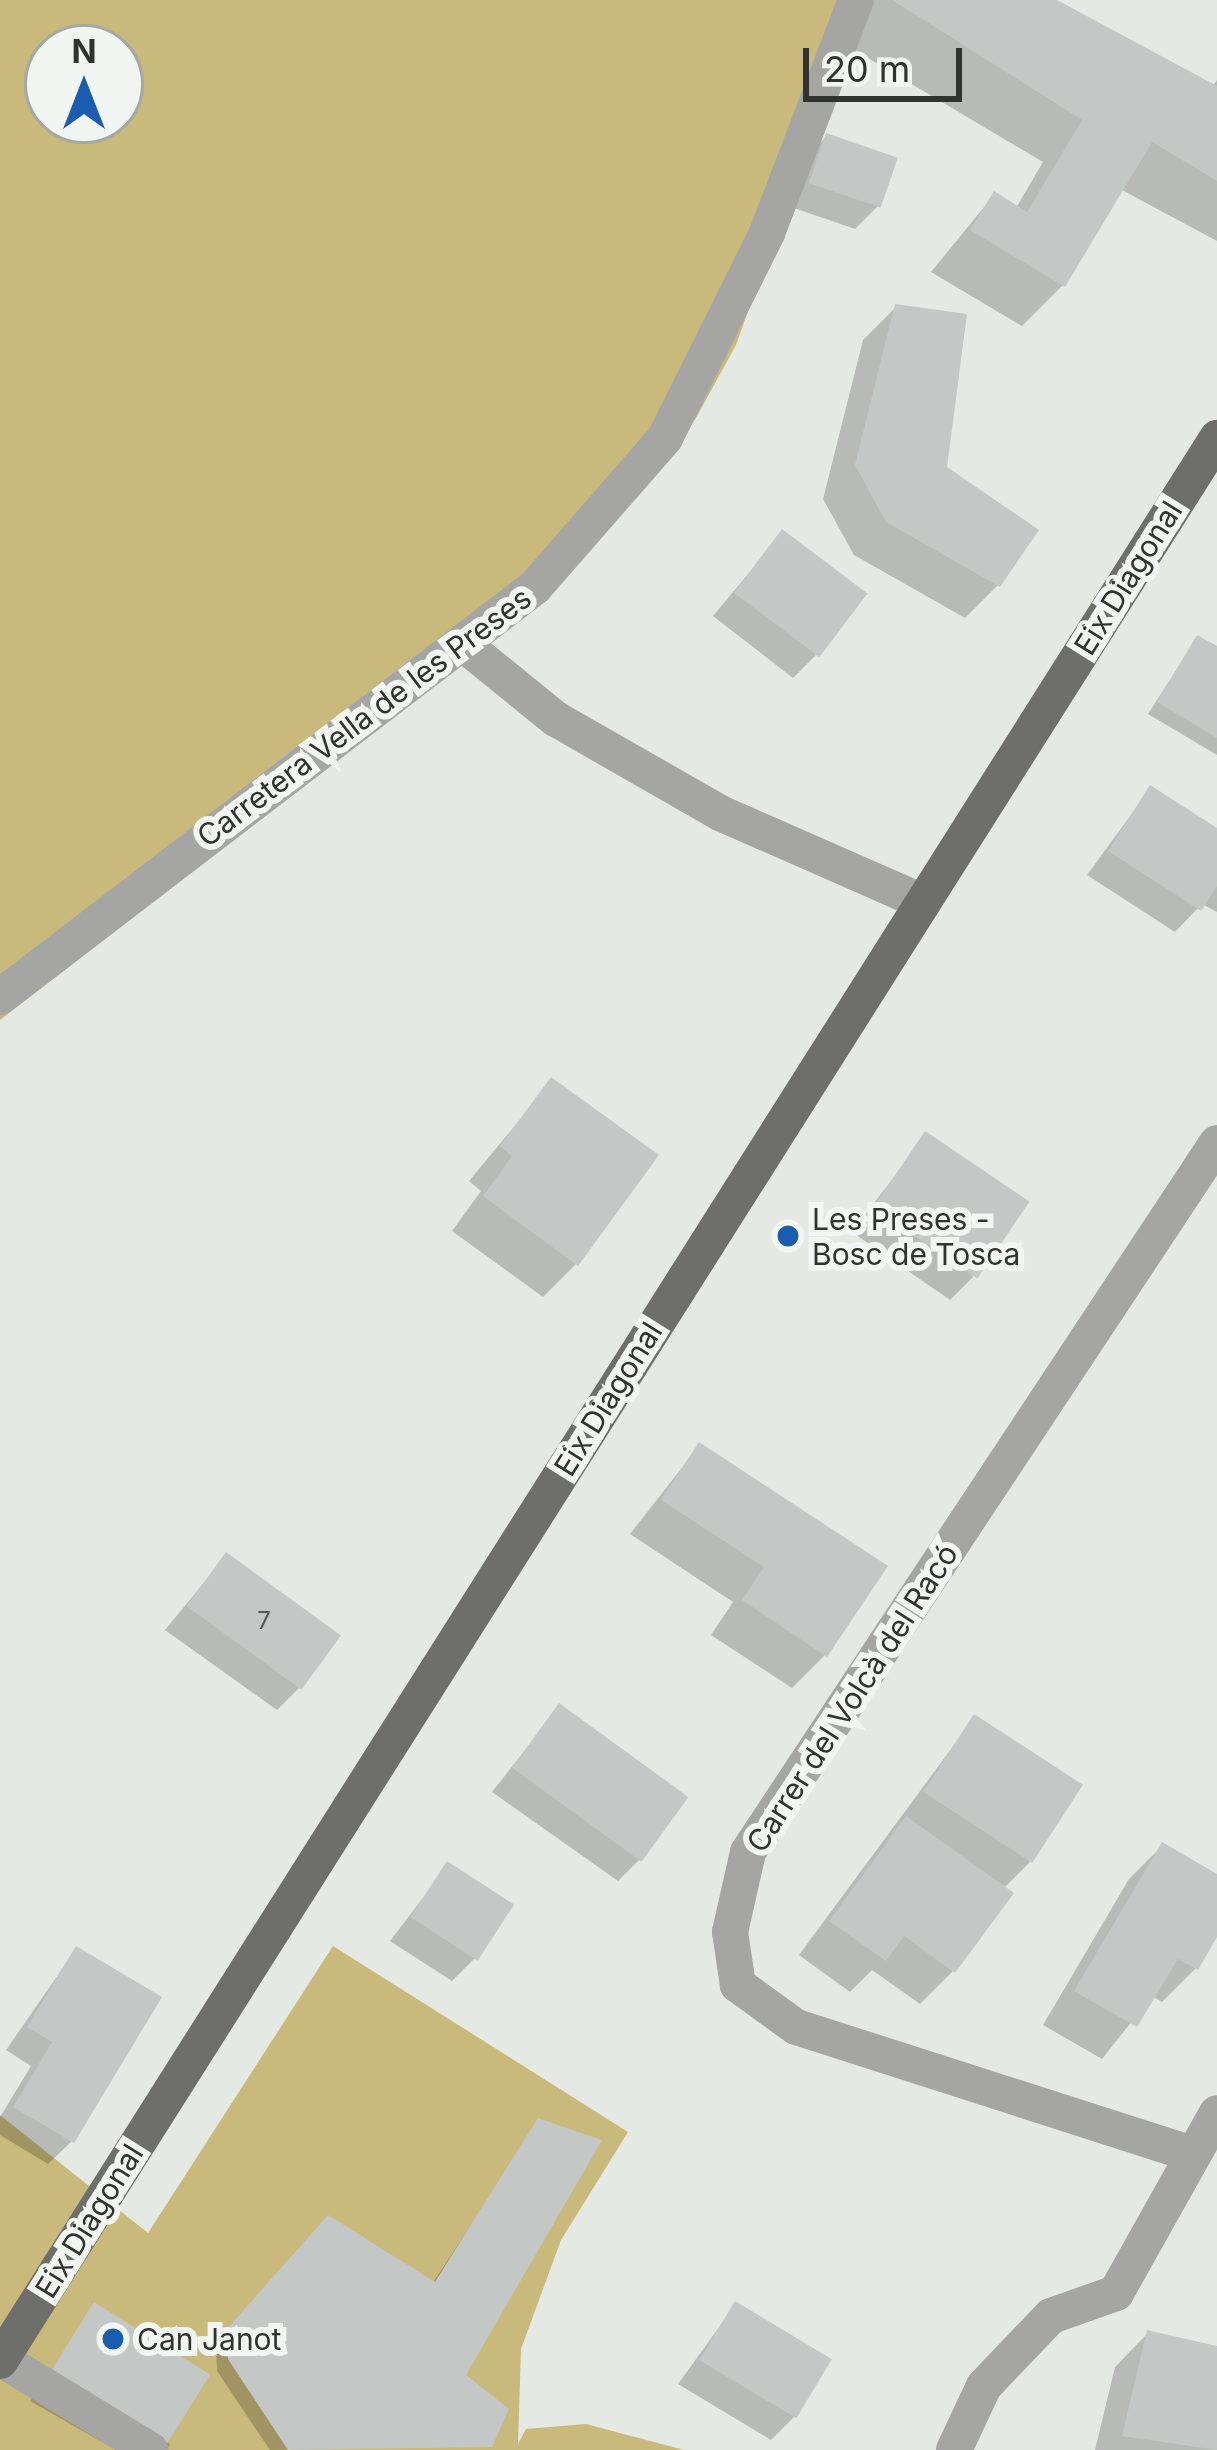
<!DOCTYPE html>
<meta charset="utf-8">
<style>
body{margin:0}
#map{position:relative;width:1217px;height:2450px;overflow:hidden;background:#e5e9e4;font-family:Inter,sans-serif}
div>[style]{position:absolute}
.green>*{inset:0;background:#c9b97b}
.shadow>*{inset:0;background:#0003}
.building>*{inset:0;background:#c3c8c6;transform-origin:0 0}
.street>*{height:36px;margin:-18px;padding:0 18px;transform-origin:18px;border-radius:18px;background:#a5a6a3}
.primary>*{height:36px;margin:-18px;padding:0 18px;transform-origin:18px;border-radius:18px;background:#6e6f6b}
.dots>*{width:33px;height:33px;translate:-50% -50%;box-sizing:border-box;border:6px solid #f2f6f2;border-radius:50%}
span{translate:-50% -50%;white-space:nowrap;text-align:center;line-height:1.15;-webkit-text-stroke:12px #f2f6f2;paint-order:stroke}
.number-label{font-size:24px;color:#565856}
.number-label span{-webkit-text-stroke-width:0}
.street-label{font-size:30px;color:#313331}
.poi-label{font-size:30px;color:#313331}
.left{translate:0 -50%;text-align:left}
.north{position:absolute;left:24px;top:24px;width:120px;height:120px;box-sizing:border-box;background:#f2f6f2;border:3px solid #a5a8a5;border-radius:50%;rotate:0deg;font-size:33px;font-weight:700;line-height:48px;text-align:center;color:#313331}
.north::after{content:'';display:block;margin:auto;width:42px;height:54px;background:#1a5cad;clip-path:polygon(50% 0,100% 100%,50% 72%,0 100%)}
.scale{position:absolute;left:803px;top:48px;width:159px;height:54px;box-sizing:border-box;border:6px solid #313331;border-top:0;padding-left:15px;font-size:36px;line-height:42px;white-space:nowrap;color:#313331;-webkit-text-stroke:9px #f2f6f2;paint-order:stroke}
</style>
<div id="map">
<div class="green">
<i style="clip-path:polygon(evenodd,0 0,859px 0,736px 345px,696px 418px,643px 490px,468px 660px,0 1020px,0 0,48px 48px,120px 48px,120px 120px,48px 120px,48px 48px)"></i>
<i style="clip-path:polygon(333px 1946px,628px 2132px,561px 2240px,521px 2349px,518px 2444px,526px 2429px,586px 2424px,684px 2450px,0 2450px,0 2115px,148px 2233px)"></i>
</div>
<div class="shadow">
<i style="clip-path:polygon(861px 0,1051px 0,1212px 87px,1217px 80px,1217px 241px,1120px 189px,1063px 285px,1022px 326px,931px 272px,994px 195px,1016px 208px,1043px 162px,851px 48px)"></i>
<i style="clip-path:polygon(827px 136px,878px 206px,855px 229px,788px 206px,804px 159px)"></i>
<i style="clip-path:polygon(896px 307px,944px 469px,998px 585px,965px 618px,854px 555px,823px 499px,863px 340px)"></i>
<i style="clip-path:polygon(782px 533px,816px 655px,793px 678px,713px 616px)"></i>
<i style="clip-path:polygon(1197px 638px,1217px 650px,1217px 755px,1148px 714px)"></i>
<i style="clip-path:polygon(1150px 789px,1217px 832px,1217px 912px,1202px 904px,1175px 932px,1087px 875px)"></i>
<i style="clip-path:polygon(552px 1081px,576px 1264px,543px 1297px,452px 1231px,481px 1191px,469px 1181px)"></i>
<i style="clip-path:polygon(926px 1135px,973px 1277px,950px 1300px,852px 1232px)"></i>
<i style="clip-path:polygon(699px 1446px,825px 1655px,792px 1688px,711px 1635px,733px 1602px,630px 1534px)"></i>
<i style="clip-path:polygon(226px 1556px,300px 1687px,277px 1710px,165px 1630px)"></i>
<i style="clip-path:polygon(559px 1707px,641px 1858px,618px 1881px,492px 1792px)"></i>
<i style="clip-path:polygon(974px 1718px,1030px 1862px,1003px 1889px,953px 1971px,920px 2004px,872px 1970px,850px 1992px,799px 1955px)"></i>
<i style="clip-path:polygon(1162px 1846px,1217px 1878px,1217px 1931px,1195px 1969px,1162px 2002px,1152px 1996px,1102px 2059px,1043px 2025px,1129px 1879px)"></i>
<i style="clip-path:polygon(448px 1865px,475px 1958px,452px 1981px,390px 1941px)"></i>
<i style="clip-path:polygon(76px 1949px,72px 2141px,48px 2164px,0 2135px,0 2117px,31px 2066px,6px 2050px)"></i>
<i style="clip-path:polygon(539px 2122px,462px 2376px,490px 2446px,270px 2450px,217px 2371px,216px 2344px,317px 2230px,432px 2284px)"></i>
<i style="clip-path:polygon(736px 2304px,794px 2417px,771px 2440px,678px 2384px)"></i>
<i style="clip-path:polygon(95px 2306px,170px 2445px,165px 2450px,116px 2450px,30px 2401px)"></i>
<i style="clip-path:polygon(1148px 2333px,1217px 2349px,1217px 2450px,1095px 2450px,1115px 2367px)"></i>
</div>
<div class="building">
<i style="clip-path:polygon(892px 0,1057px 0,1217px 86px,1217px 181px,1152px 142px,1065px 287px,970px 230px,994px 191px,1027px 212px,1082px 120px)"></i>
<i style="left:826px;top:133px;width:76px;height:53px;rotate:19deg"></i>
<i style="clip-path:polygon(895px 304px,967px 314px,947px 467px,1039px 530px,1000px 587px,886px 522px,855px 465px)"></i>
<i style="left:782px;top:529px;width:107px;height:80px;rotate:37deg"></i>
<i style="clip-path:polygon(1197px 635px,1217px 646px,1217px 738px,1157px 702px)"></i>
<i style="clip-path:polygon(1150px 785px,1217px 828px,1217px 886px,1201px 911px,1108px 851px)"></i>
<i style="clip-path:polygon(551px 1077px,659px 1155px,578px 1266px,483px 1196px,512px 1156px,500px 1146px)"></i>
<i style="left:925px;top:1131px;width:126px;height:93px;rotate:34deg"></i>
<i style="clip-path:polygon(699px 1442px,888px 1566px,827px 1657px,742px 1600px,764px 1567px,661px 1500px)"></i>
<i style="left:226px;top:1552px;width:142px;height:67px;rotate:36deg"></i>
<i style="left:559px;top:1703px;width:160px;height:80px;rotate:36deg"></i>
<i style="left:974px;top:1714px;width:130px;height:93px;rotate:33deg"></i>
<i style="clip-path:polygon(906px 1816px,1014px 1893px,955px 1973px,904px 1936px,886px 1961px,829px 1921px)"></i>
<i style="clip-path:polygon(1162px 1842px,1217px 1874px,1217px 1937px,1198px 1970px,1178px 1959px,1137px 2027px,1074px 1991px)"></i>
<i style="left:447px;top:1861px;width:80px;height:67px;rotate:33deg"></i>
<i style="clip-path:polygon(76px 1946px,162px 1997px,74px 2143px,13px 2107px,52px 2042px,27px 2027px)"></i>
<i style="clip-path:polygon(538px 2118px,602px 2140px,466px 2375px,509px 2409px,492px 2447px,288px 2450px,228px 2359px,226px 2330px,328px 2215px,435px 2282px)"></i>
<i style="left:735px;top:2301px;width:113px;height:69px;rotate:31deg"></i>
<i style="left:94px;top:2302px;width:137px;height:86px;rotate:32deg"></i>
<i style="clip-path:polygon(1147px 2330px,1217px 2346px,1217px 2450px,1122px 2436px)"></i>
</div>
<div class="street">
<i style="left:462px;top:643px;width:121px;rotate:39deg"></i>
<i style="left:556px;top:719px;width:189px;rotate:29.8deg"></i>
<i style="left:720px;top:813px;width:222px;rotate:23.7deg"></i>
<i style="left:0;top:997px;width:674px;rotate:-37.46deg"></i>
<i style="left:535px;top:587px;width:198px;rotate:-48.9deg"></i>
<i style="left:665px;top:438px;width:229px;rotate:-63.5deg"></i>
<i style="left:767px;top:233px;width:249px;rotate:-69.1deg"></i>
<i style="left:1192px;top:2154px;width:416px;rotate:-162.2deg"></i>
<i style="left:796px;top:2027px;width:72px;rotate:-144.1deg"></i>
<i style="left:738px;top:1985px;width:54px;rotate:-98.6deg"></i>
<i style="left:730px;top:1932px;width:82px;rotate:-77.3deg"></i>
<i style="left:748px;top:1852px;width:850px;rotate:-56.52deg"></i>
<i style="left:1px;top:2359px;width:175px;rotate:31.4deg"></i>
<i style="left:954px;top:2450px;width:71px;rotate:-64.9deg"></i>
<i style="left:984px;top:2386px;width:97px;rotate:-46.3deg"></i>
<i style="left:1051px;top:2316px;width:69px;rotate:-19.5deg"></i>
<i style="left:1116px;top:2293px;width:206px;rotate:-60.7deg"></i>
</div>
<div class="primary">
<i style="left:0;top:2361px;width:2276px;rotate:-57.67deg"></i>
</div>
<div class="dots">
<i style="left:788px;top:1236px;background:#1a5cad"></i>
<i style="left:113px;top:2339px;background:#1a5cad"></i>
</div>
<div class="number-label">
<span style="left:264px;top:1621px">7</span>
</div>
<div class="street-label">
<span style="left:1128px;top:578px;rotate:-58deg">Eix Diagonal</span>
<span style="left:364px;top:717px;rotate:-37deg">Carretera Vella de les Preses</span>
<span style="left:608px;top:1399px;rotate:-58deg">Eix Diagonal</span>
<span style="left:852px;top:1698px;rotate:-57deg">Carrer del Volcà del Racó</span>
<span style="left:89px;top:2221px;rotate:-58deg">Eix Diagonal</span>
</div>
<div class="poi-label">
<span class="left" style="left:812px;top:1236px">Les Preses -<br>Bosc de Tosca</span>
<span class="left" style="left:137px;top:2339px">Can Janot</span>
</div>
<div class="north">N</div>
<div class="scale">20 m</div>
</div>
